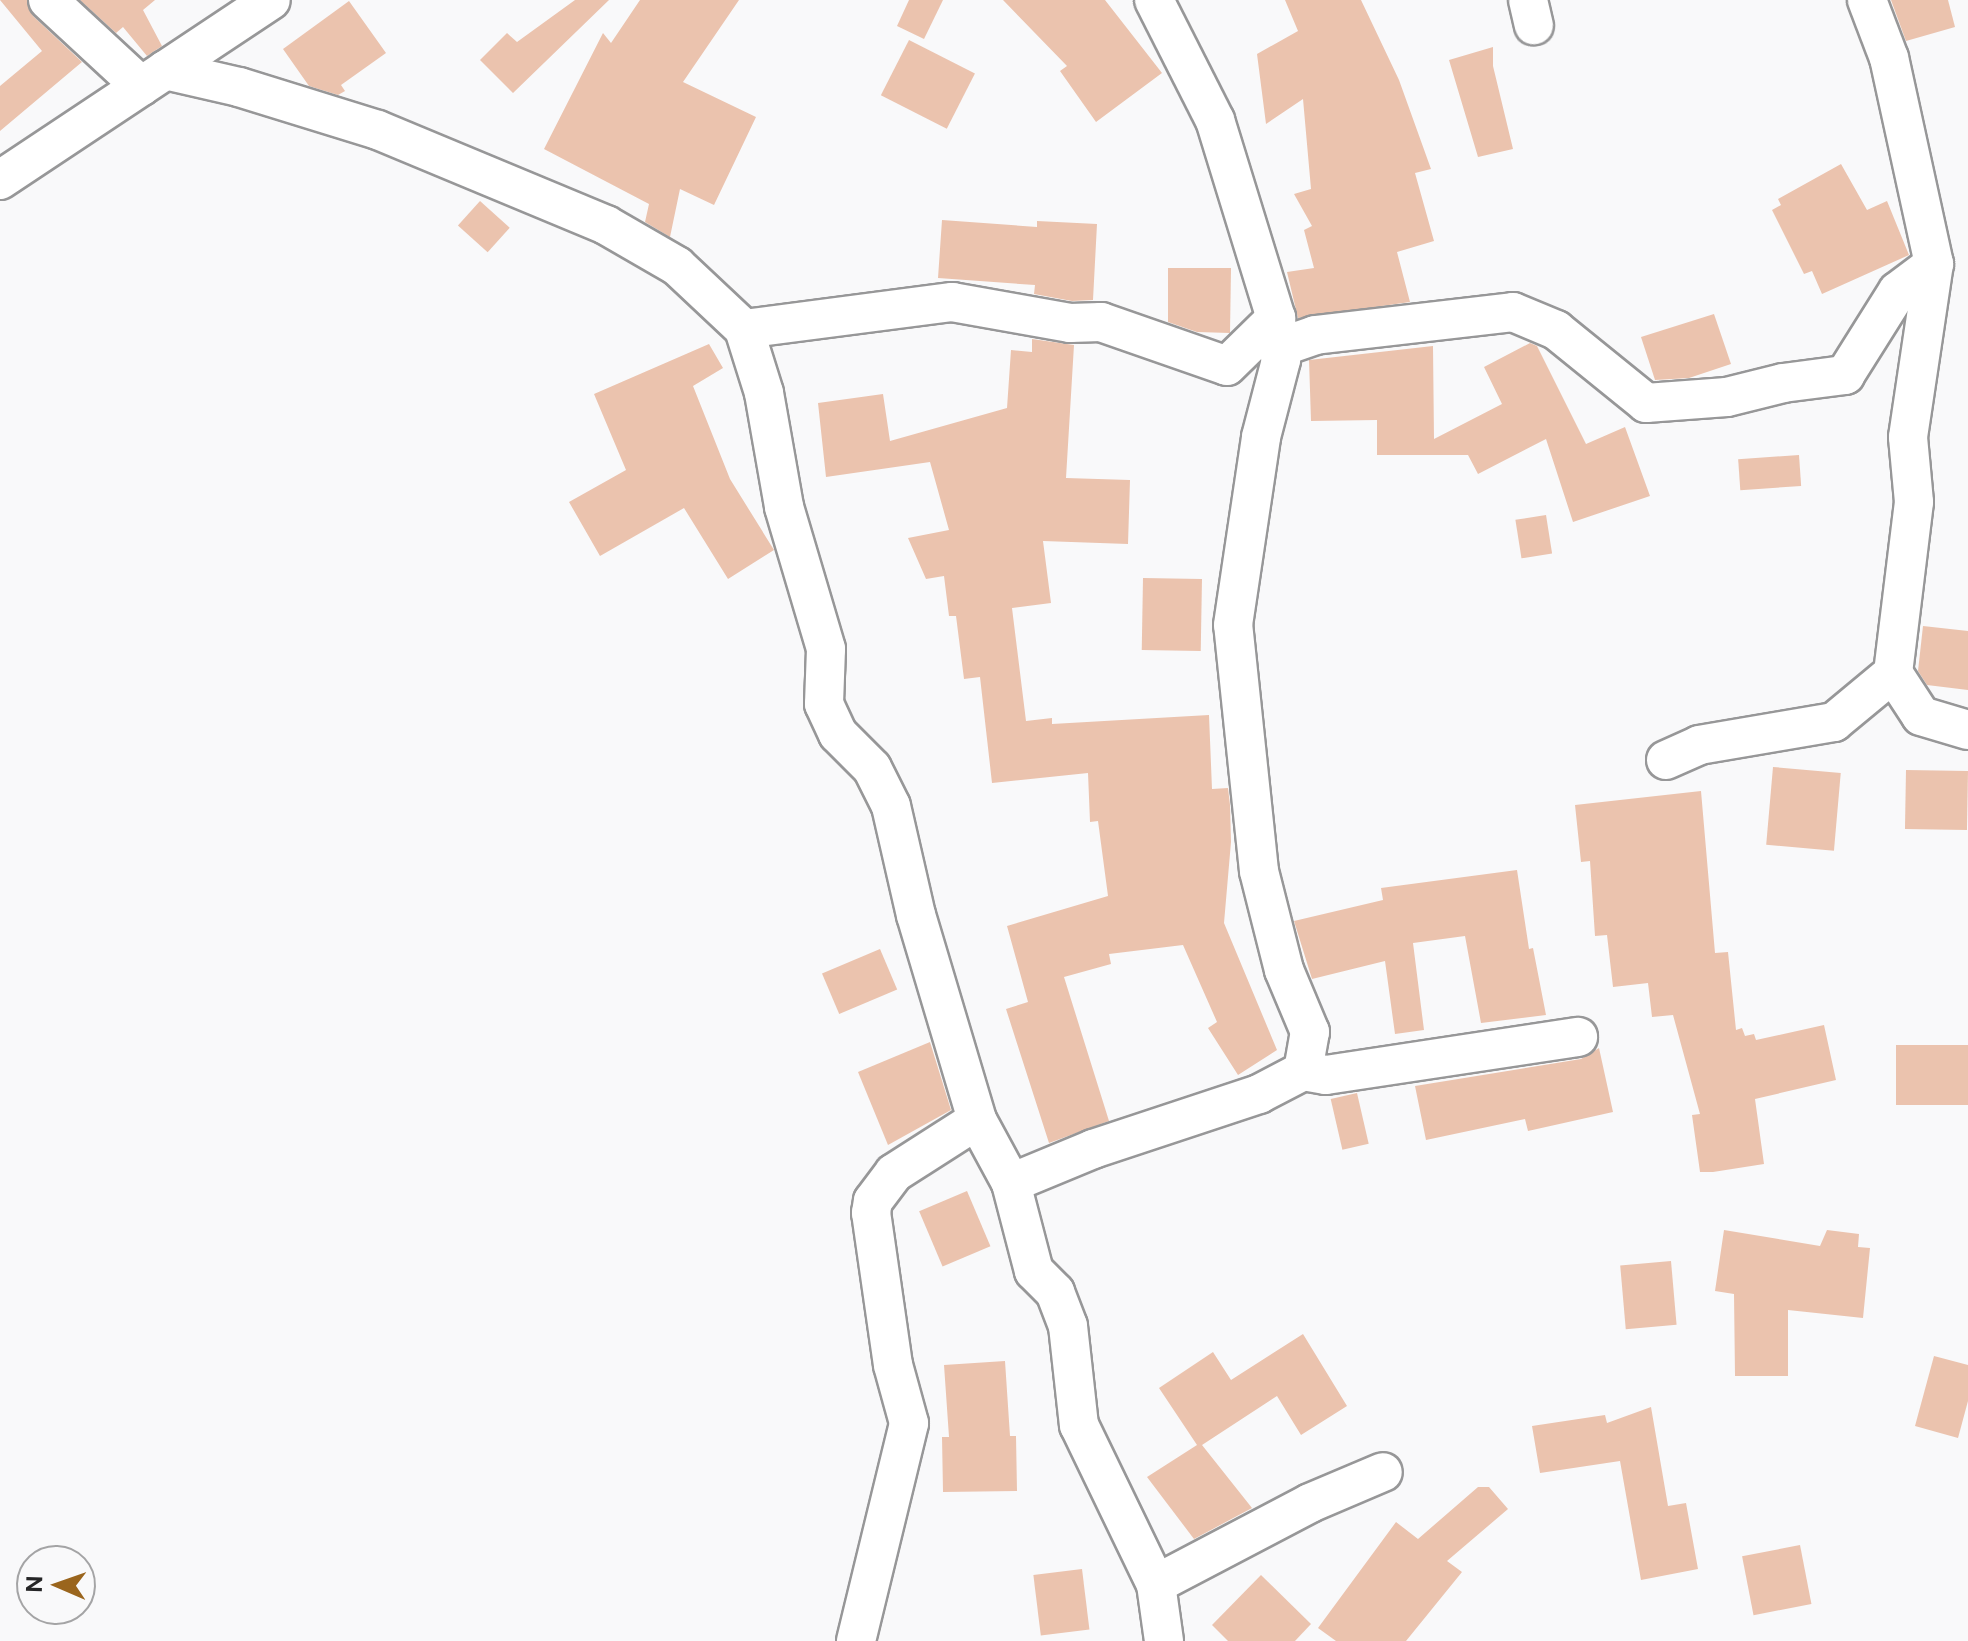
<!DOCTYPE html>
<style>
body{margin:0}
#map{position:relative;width:1968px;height:1641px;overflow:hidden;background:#f9f9fa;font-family:"Public Sans",sans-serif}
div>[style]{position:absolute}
.building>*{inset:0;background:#ebc3ae;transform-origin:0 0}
.roads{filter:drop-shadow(2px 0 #979798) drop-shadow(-2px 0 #979798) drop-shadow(0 2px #979798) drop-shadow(0 -2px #979798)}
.minor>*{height:38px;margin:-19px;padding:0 19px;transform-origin:19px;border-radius:19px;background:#fff}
span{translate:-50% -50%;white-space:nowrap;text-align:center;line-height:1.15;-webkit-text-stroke:6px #f9f9fa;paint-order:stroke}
.north{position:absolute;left:16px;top:1545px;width:80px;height:80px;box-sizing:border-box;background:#f9f9fa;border:2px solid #a4a4a5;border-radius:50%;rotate:272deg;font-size:22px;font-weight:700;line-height:32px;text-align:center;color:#252526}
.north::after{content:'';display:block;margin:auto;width:28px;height:36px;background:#9a651d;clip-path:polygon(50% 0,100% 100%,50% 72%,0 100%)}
</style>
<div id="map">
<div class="building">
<i style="clip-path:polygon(0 0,27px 0,33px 16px,82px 62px,0 131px,0 86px,42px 51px)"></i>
<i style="clip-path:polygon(80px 0,155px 0,143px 10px,162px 46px,147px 56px,123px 27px,116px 33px)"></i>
<i style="clip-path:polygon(575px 0,609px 0,513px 93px,480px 60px,507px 33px,517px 42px)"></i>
<i style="clip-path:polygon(640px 0,739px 0,683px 82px,756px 117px,714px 205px,680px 189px,670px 237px,645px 222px,649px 204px,544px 149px,603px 33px,611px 43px)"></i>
<i style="clip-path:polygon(909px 0,943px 0,924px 39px,897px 26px)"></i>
<i style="clip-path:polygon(1003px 0,1105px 0,1162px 73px,1096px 122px,1060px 71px,1067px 66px)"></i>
<i style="clip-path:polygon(1285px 0,1361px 0,1399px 80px,1431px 169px,1415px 173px,1434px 241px,1397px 252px,1410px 302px,1298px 318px,1287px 272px,1314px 268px,1304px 230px,1312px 226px,1294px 194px,1311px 189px,1303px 99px,1266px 124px,1257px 54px,1298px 31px)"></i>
<i style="clip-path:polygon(1891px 0,1948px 0,1955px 27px,1906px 41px)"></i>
<i style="clip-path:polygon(349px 1px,386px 53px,341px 85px,345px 91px,338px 95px,309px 86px,283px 49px)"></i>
<i style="left:909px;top:40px;width:74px;height:62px;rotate:27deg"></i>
<i style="clip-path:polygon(1493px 47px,1493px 66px,1513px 149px,1478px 157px,1449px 60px)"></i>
<i style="clip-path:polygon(1841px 164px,1867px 210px,1887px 201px,1909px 255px,1822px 294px,1812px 271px,1804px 274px,1772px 210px,1781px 205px,1778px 199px)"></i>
<i style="left:480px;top:201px;width:40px;height:33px;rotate:42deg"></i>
<i style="clip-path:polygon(942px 220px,1037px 227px,1037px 221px,1097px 224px,1093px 300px,1072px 301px,1034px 294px,1035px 285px,938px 278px)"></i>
<i style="clip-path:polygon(1168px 268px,1231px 268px,1230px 333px,1197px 332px,1168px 322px)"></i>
<i style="clip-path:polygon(1714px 314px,1731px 364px,1689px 378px,1655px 380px,1641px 337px)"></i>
<i style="clip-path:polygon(1032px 339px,1074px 345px,1066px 478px,1130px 480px,1128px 544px,1043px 541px,1051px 603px,1012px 608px,1026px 721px,1052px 718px,1052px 724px,1209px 715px,1212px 789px,1228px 788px,1230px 805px,1231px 842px,1224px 923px,1277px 1050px,1238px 1075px,1208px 1028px,1217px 1022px,1183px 945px,1109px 954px,1111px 964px,1064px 977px,1109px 1121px,1049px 1143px,1006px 1009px,1028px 1002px,1007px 926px,1108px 896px,1098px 821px,1090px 822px,1088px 773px,992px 783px,980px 677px,964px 679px,956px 616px,949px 616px,944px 576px,926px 579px,908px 538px,949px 530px,930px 462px,826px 477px,818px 403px,883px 394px,890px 441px,1007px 408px,1011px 350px,1032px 352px)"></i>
<i style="clip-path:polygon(1530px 343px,1537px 346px,1586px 444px,1625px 427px,1650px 496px,1573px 522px,1546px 439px,1478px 474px,1468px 455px,1377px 455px,1377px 420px,1311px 421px,1309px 360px,1433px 346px,1434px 439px,1502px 404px,1484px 367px)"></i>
<i style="clip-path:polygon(709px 344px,723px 368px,693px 386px,730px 479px,774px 550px,728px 579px,684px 508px,600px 556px,569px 502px,626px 470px,594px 394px)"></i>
<i style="left:1799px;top:455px;width:31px;height:61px;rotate:86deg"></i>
<i style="left:1546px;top:515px;width:39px;height:31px;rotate:81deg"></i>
<i style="left:1143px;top:578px;width:59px;height:72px;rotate:1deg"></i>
<i style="clip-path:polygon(1923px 626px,1968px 631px,1968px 690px,1927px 685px,1918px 671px)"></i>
<i style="left:1773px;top:767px;width:68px;height:78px;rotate:5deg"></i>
<i style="left:1906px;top:770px;width:62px;height:59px;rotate:1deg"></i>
<i style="clip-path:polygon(1701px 791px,1715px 953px,1728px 952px,1736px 1030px,1742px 1028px,1745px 1036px,1754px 1034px,1756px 1040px,1824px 1025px,1836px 1080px,1755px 1099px,1764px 1164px,1713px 1172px,1700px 1172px,1692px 1115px,1700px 1114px,1673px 1015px,1652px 1017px,1648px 983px,1613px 987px,1607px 935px,1595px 936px,1590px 861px,1581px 862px,1575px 805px)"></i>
<i style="clip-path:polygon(1517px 870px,1529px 949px,1533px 948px,1546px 1015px,1481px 1023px,1465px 936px,1413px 943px,1424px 1030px,1395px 1034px,1385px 961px,1312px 979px,1294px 921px,1383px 900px,1381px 888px)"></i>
<i style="left:880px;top:949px;width:44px;height:63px;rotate:67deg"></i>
<i style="clip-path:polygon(930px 1042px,951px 1110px,888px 1145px,858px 1072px)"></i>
<i style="left:1896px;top:1045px;width:72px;height:60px"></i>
<i style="clip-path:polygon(1599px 1048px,1613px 1112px,1528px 1131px,1525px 1119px,1426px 1140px,1415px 1086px,1581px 1059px)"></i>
<i style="left:1357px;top:1093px;width:52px;height:27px;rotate:77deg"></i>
<i style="left:967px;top:1191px;width:60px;height:52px;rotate:67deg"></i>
<i style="clip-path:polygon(1724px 1230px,1820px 1246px,1827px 1230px,1859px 1234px,1858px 1247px,1870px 1248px,1863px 1318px,1788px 1310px,1788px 1376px,1735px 1376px,1734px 1294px,1715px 1291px)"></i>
<i style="left:1671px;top:1261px;width:64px;height:51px;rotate:85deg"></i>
<i style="clip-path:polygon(1303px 1334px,1347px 1406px,1301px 1435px,1277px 1396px,1202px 1445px,1252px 1508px,1194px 1539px,1147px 1477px,1197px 1445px,1159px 1388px,1213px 1352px,1231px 1380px)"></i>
<i style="clip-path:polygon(1934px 1356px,1968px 1365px,1968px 1401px,1958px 1438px,1915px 1426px)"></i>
<i style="clip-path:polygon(1005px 1361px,1010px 1436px,1016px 1436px,1017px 1491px,943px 1492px,942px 1437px,949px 1437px,944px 1365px)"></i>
<i style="clip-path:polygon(1651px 1407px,1668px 1506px,1686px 1503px,1698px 1569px,1641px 1580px,1620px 1461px,1540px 1473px,1532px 1426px,1605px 1415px,1607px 1423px)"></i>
<i style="clip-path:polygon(1478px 1487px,1489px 1487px,1508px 1509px,1447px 1561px,1462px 1572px,1406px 1641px,1336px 1641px,1318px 1628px,1396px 1522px,1418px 1539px)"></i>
<i style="left:1800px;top:1545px;width:60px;height:59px;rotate:79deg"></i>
<i style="left:1082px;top:1569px;width:61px;height:49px;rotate:83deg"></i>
<i style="clip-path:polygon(1261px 1575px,1311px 1624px,1295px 1641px,1228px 1641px,1212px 1625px)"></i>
</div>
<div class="roads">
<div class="minor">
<i style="left:48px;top:0;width:127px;rotate:42.8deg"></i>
<i style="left:1154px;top:0;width:135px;rotate:63.1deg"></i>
<i style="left:1215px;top:120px;width:207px;rotate:72.9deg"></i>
<i style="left:1276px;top:318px;width:30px;rotate:86deg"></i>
<i style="left:1278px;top:348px;width:39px;rotate:-19deg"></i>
<i style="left:1315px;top:335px;width:199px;rotate:-6.6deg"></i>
<i style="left:1513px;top:312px;width:47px;rotate:22.7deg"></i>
<i style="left:1556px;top:330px;width:116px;rotate:39deg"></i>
<i style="left:1646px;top:403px;width:81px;rotate:-4.2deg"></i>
<i style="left:1727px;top:397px;width:58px;rotate:-14deg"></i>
<i style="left:1783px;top:383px;width:63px;rotate:-7.4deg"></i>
<i style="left:1845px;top:375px;width:99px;rotate:-57.8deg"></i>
<i style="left:1898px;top:291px;width:45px;rotate:-36.9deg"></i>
<i style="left:1528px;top:0;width:26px;rotate:77deg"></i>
<i style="left:165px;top:70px;width:76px;rotate:12.9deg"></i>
<i style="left:239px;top:87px;width:145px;rotate:17.2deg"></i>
<i style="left:378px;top:130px;width:247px;rotate:22.6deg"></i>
<i style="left:606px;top:225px;width:82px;rotate:30deg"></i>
<i style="left:677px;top:266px;width:92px;rotate:43.2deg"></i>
<i style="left:744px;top:329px;width:67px;rotate:72.6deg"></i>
<i style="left:764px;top:393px;width:116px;rotate:80deg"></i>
<i style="left:784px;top:507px;width:148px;rotate:73.5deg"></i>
<i style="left:826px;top:649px;width:55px;rotate:92.1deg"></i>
<i style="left:824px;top:704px;width:33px;rotate:65deg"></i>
<i style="left:838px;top:734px;width:48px;rotate:45deg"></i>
<i style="left:872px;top:768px;width:42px;rotate:63.4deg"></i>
<i style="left:891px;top:806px;width:112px;rotate:77.1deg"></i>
<i style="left:916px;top:915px;width:214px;rotate:73.4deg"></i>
<i style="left:977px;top:1120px;width:72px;rotate:61.6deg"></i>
<i style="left:1011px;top:1183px;width:91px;rotate:75.4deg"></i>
<i style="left:1034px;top:1271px;width:30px;rotate:45deg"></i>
<i style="left:1055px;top:1292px;width:36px;rotate:69deg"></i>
<i style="left:1068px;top:1326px;width:100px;rotate:83.7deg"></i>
<i style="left:1079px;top:1425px;width:177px;rotate:64.2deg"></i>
<i style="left:1156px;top:1584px;width:58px;rotate:82deg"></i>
<i style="left:0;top:180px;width:325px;rotate:-33.6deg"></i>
<i style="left:744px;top:329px;width:210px;rotate:-7.4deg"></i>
<i style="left:952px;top:302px;width:120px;rotate:10.1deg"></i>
<i style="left:1070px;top:323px;width:31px;rotate:-2deg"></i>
<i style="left:1101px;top:322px;width:133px;rotate:19.2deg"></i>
<i style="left:1227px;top:366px;width:69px;rotate:-44.4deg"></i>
<i style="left:1893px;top:673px;width:51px;rotate:56.9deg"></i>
<i style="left:1921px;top:716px;width:49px;rotate:16.6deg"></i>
<i style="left:1666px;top:760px;width:36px;rotate:-24deg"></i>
<i style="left:1699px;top:745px;width:137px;rotate:-9.7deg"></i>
<i style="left:1834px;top:722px;width:77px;rotate:-39.7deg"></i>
<i style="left:1893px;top:673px;width:172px;rotate:-83deg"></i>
<i style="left:1914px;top:502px;width:65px;rotate:-95.3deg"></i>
<i style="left:1908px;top:437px;width:175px;rotate:-81.5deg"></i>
<i style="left:1934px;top:264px;width:211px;rotate:-102.3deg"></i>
<i style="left:1889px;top:58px;width:62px;rotate:-110.8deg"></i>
<i style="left:1303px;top:1071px;width:23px;rotate:10deg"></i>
<i style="left:1326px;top:1075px;width:255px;rotate:-8.6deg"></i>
<i style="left:1011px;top:1183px;width:89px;rotate:-22.5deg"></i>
<i style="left:1093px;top:1149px;width:175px;rotate:-18.3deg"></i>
<i style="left:1259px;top:1094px;width:50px;rotate:-27.6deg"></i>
<i style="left:1303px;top:1071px;width:40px;rotate:-80deg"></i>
<i style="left:1310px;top:1032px;width:67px;rotate:-112.8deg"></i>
<i style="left:1284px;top:970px;width:102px;rotate:-104.2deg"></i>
<i style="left:1259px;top:871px;width:247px;rotate:-96deg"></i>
<i style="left:1233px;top:625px;width:190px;rotate:-81.5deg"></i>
<i style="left:1261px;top:437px;width:80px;rotate:-75.4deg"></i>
<i style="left:1281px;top:360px;width:12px;rotate:-104deg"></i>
<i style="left:1156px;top:1584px;width:174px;rotate:-27.7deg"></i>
<i style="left:1310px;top:1503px;width:79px;rotate:-23deg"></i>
<i style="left:856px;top:1641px;width:224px;rotate:-76.3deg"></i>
<i style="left:909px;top:1423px;width:60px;rotate:-105.4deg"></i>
<i style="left:893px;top:1365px;width:154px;rotate:-98.2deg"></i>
<i style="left:871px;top:1213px;width:12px;rotate:-81deg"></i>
<i style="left:873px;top:1201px;width:35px;rotate:-53deg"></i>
<i style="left:894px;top:1173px;width:98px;rotate:-32.6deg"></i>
</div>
</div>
<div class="north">N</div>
</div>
